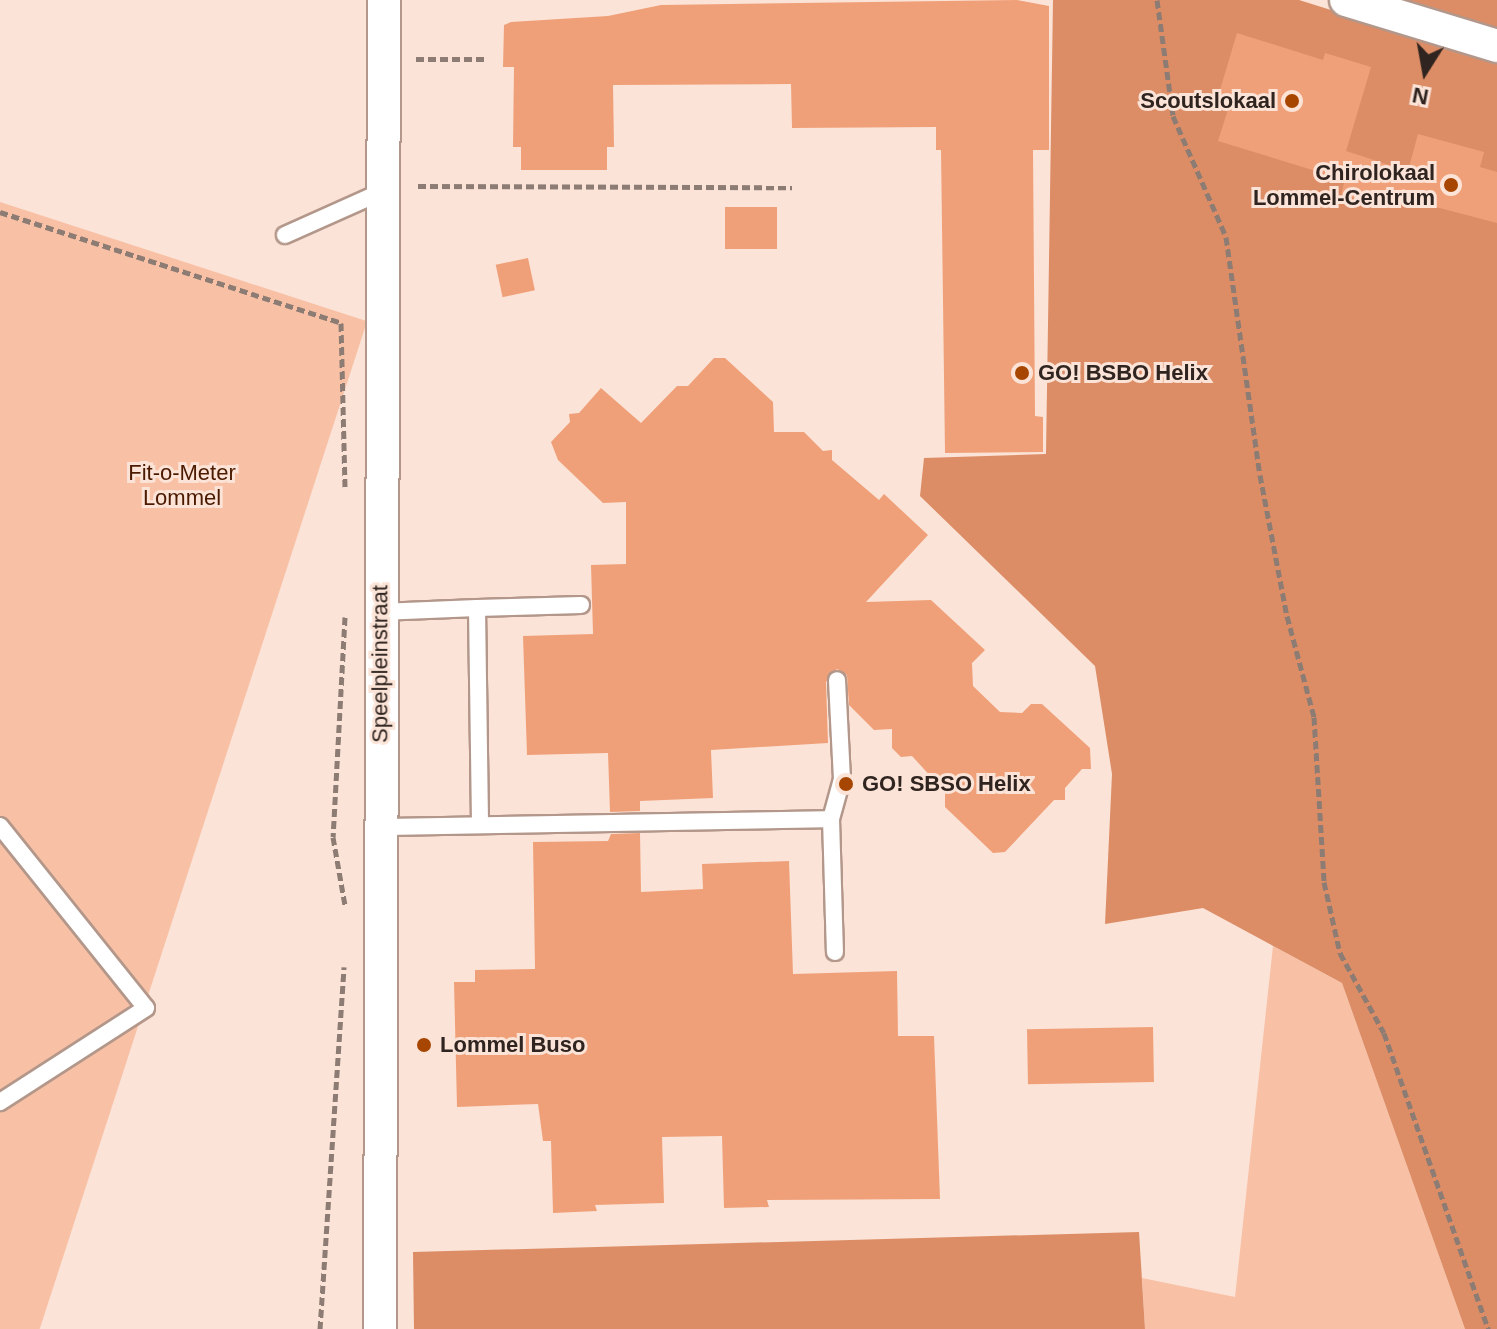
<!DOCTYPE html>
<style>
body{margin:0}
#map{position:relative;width:1497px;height:1329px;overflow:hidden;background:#fbe3d7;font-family:Helvetica,sans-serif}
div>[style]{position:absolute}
.green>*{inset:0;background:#f8c1a6;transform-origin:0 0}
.forest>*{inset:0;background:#dc8d66}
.building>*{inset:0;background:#f0a078;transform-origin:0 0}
.path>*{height:5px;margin-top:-2.5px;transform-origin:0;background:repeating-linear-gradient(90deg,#8d7c73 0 8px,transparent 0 12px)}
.roads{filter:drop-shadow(2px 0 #b3978a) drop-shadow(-2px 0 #b3978a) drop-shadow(0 2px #b3978a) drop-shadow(0 -2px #b3978a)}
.service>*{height:16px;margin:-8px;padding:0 8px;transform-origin:8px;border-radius:8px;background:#fff}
.minor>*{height:32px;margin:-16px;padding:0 16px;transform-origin:16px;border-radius:16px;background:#fff}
.dots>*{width:22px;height:22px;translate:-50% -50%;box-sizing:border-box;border:4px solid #fbe3d7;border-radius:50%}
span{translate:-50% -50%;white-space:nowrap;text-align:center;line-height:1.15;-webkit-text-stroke:6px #fbe3d7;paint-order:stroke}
.poi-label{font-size:22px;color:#2f241f;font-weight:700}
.right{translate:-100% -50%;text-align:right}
.left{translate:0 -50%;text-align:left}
.park-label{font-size:22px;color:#4b1a00}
.street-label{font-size:22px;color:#2f241f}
.north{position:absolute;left:1385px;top:32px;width:80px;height:80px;-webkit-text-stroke:6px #fbe3d7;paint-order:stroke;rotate:191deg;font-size:22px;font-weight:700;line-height:32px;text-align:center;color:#2f241f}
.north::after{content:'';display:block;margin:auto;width:28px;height:36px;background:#2f241f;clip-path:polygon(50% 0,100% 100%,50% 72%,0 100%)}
</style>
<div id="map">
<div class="green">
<i style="left:0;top:202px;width:386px;height:1127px;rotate:18deg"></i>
<i style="clip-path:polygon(1273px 946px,1342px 983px,1465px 1329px,1145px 1329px,1142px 1278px,1235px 1297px)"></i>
</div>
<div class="forest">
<i style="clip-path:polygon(1053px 0,1299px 0,1497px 62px,1497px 1329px,1465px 1329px,1342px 983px,1203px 908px,1105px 924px,1112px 774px,1095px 666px,920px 496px,924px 458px,1046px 454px)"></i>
<i style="clip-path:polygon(1390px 0,1497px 0,1497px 34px)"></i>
<i style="clip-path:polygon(1139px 1232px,1145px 1329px,414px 1329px,413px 1252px)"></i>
</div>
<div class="building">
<i style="clip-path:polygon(1017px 0,1049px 6px,1049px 150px,1033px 150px,1035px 416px,1043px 417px,1043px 452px,945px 453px,941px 150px,936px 150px,936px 127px,792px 128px,791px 84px,613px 85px,614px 147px,607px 147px,607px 170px,521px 170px,521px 147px,513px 147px,514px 67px,503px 67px,504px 25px,511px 22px,608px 16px,661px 5px)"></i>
<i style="clip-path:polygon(1237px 33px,1323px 60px,1325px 53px,1371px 67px,1346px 151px,1408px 171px,1418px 134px,1484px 152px,1480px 167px,1497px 172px,1497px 223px,1371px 190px,1367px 202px,1341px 194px,1345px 180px,1218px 141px,1230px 103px,1217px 100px)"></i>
<i style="left:725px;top:207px;width:52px;height:42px"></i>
<i style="left:528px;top:258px;width:33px;height:33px;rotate:78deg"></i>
<i style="clip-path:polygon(714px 358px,725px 358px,773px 402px,774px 432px,804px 432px,823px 451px,832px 450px,832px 460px,879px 500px,884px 494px,928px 535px,866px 602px,931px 600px,985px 650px,972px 663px,973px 686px,1000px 712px,1022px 713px,1031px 704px,1042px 704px,1090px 748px,1091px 769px,1082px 769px,1065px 788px,1065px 800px,1054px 800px,1005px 852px,993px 853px,945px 807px,945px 792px,912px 756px,901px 757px,892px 748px,892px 729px,874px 730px,849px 705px,847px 675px,837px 669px,826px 682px,828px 743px,711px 750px,713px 798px,640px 801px,640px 811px,610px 812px,608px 753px,527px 755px,523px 636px,593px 634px,591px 565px,626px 564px,626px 502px,603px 503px,558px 460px,551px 442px,570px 422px,569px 414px,579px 413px,601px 388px,641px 423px,677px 386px,688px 386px)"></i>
<i style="clip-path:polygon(640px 833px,641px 892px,703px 889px,702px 864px,789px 861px,793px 974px,897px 971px,898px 1036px,934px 1036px,940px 1199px,767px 1200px,769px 1207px,724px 1208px,722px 1136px,662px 1137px,664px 1203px,595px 1205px,597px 1211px,553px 1213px,551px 1141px,543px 1141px,538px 1104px,457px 1107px,454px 982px,475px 982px,475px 970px,535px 969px,533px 842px,608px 841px,611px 834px)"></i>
<i style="left:1153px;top:1027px;width:55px;height:126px;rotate:89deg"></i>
</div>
<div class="path">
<i style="left:1157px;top:0;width:117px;rotate:82.1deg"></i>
<i style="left:1173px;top:116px;width:132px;rotate:66.3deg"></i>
<i style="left:1226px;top:237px;width:240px;rotate:81.9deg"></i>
<i style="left:1260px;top:475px;width:144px;rotate:79.2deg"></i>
<i style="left:1287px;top:616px;width:105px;rotate:75deg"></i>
<i style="left:1314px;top:717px;width:165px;rotate:86.5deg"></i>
<i style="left:1324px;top:882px;width:73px;rotate:77.3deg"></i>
<i style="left:1340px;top:953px;width:91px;rotate:61.2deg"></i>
<i style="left:1384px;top:1033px;width:314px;rotate:70.6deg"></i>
<i style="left:416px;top:59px;width:69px"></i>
<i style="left:418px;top:186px;width:374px;rotate:0.2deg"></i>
<i style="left:0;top:212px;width:360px;rotate:18deg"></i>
<i style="left:341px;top:323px;width:164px;rotate:88.6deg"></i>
<i style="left:345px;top:617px;width:220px;rotate:93.1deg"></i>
<i style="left:333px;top:837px;width:69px;rotate:80deg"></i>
<i style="left:320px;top:1329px;width:363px;rotate:-86.2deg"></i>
</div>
<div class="roads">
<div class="service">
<i style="left:285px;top:235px;width:105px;rotate:-24.1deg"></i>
<i style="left:477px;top:608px;width:104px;rotate:-1.7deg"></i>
<i style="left:380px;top:612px;width:97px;rotate:-2.4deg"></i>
<i style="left:477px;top:608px;width:217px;rotate:89.2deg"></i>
<i style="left:831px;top:819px;width:41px;rotate:-74.6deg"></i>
<i style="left:842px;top:779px;width:99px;rotate:-92.9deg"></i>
<i style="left:0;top:826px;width:233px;rotate:51.3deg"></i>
<i style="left:146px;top:1008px;width:174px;rotate:147.2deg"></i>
<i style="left:380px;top:827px;width:451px;rotate:-1deg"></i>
<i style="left:831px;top:819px;width:133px;rotate:88.3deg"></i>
</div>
<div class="minor">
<i style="left:1346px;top:0;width:158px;rotate:16.9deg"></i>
<i style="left:380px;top:1329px;width:1329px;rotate:-89.83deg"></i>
</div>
</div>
<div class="dots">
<i style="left:1292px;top:101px;background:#a74600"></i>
<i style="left:1451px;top:185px;background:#a74600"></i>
<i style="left:1022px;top:373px;background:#a74600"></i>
<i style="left:846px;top:784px;background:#a74600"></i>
<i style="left:424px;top:1045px;background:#a74600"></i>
</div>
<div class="poi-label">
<span class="right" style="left:1276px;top:101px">Scoutslokaal</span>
<span class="right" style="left:1435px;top:185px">Chirolokaal<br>Lommel-Centrum</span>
<span class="left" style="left:1038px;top:373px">GO! BSBO Helix</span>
<span class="left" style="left:862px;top:784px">GO! SBSO Helix</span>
<span class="left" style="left:440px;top:1045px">Lommel Buso</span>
</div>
<div class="park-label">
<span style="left:182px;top:485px">Fit-o-Meter<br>Lommel</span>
</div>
<div class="street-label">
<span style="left:380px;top:664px;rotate:-90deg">Speelpleinstraat</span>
</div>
<div class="north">N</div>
</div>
